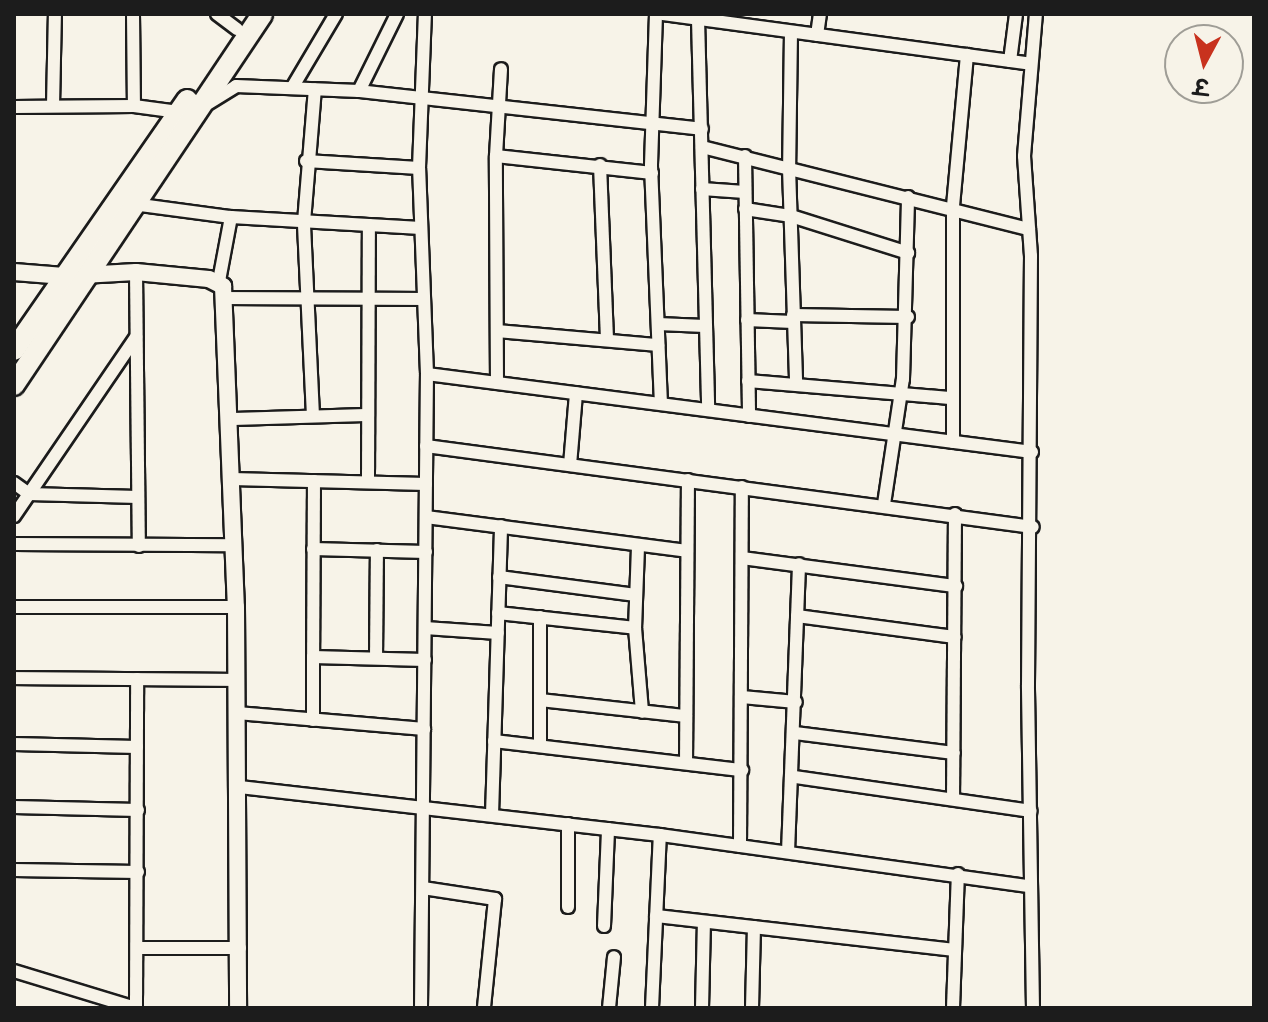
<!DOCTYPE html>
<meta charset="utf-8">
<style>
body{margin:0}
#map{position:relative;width:1268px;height:1022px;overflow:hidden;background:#f7f3e8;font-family:"Shantell Sans","Playpen Sans Deva",sans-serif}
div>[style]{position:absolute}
.roads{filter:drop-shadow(2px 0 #1c1c1c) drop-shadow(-2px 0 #1c1c1c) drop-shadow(0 2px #1c1c1c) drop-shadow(0 -2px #1c1c1c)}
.minor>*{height:12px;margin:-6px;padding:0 6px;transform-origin:6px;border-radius:6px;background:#f7f3e8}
.tertiary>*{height:16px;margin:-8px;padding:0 8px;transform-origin:8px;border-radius:8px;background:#f7f3e8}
.primary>*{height:20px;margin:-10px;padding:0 10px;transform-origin:10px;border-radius:10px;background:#f7f3e8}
span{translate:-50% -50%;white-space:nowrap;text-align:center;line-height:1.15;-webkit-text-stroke:8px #f7f3e8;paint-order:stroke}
.frame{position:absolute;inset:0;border:16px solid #1c1c1c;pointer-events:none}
.north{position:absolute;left:1164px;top:24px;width:80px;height:80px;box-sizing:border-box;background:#f7f3e8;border:2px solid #9f9d96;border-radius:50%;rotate:187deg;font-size:22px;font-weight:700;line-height:32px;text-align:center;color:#1c1c1c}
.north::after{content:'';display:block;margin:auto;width:28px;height:36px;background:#c8321e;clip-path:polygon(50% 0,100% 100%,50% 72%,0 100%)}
</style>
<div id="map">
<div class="roads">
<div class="minor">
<i style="left:133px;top:14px;width:92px;rotate:89.4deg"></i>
<i style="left:217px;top:14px;width:25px;rotate:37deg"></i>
<i style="left:656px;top:14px;width:152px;rotate:91.9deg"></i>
<i style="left:651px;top:166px;width:238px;rotate:87.6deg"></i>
<i style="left:663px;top:14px;width:371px;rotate:7.7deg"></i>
<i style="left:698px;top:19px;width:391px;rotate:88.5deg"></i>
<i style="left:791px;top:32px;width:136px;rotate:90.8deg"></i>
<i style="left:789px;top:168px;width:215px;rotate:88.1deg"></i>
<i style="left:817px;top:35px;width:21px;rotate:-82deg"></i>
<i style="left:1010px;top:61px;width:47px;rotate:-82.7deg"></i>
<i style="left:292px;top:88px;width:86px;rotate:-59.3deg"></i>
<i style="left:359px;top:91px;width:86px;rotate:-63.7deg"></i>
<i style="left:209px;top:103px;width:32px;rotate:-32deg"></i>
<i style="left:236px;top:86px;width:123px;rotate:2.3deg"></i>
<i style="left:359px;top:91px;width:345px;rotate:6.3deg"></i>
<i style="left:53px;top:106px;width:92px;rotate:-88.8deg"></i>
<i style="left:14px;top:107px;width:120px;rotate:-0.5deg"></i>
<i style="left:134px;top:106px;width:45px;rotate:7.6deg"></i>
<i style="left:702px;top:147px;width:337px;rotate:14.1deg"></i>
<i style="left:496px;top:156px;width:157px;rotate:6.2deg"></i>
<i style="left:745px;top:156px;width:260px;rotate:89.1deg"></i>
<i style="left:306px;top:161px;width:113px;rotate:3.5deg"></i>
<i style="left:600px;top:165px;width:175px;rotate:87.7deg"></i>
<i style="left:702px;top:189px;width:43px;rotate:4deg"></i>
<i style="left:133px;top:204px;width:99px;rotate:7.6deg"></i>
<i style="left:231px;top:217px;width:190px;rotate:3.3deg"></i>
<i style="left:745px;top:209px;width:47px;rotate:8.7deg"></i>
<i style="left:791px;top:216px;width:123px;rotate:17.5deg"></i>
<i style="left:136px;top:272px;width:274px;rotate:89.4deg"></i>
<i style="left:219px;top:281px;width:65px;rotate:-79.4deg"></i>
<i style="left:226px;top:298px;width:196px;rotate:0.3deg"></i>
<i style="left:793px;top:315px;width:115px;rotate:1deg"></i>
<i style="left:747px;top:320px;width:46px;rotate:2.5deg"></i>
<i style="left:658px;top:324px;width:47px;rotate:2.4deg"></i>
<i style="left:497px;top:331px;width:162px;rotate:5deg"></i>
<i style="left:427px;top:374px;width:610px;rotate:7.35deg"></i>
<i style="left:748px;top:381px;width:205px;rotate:4.8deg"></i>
<i style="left:497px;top:383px;width:227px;rotate:-90.3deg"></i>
<i style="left:496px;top:156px;width:87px;rotate:-86.7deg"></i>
<i style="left:313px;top:416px;width:194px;rotate:-92.7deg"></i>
<i style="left:304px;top:222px;width:133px;rotate:-85.3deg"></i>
<i style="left:231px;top:419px;width:137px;rotate:-1.7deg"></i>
<i style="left:953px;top:442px;width:236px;rotate:-90deg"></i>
<i style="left:953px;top:206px;width:152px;rotate:-84.7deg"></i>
<i style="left:426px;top:446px;width:612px;rotate:7.6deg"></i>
<i style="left:570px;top:465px;width:72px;rotate:-85.2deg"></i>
<i style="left:232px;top:479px;width:194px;rotate:1.5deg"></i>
<i style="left:314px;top:481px;width:176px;rotate:90.3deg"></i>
<i style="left:313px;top:657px;width:112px;rotate:1.5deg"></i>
<i style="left:368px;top:482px;width:257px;rotate:-89.8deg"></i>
<i style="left:14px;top:483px;width:19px;rotate:36deg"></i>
<i style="left:29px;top:494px;width:109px;rotate:1.6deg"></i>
<i style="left:884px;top:504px;width:126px;rotate:-81.4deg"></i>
<i style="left:903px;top:379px;width:182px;rotate:-88.4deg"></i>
<i style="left:14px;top:516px;width:217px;rotate:-55.7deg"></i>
<i style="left:426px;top:517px;width:263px;rotate:7.4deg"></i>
<i style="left:14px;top:544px;width:219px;rotate:0.3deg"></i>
<i style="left:638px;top:547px;width:81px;rotate:92.1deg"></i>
<i style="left:635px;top:628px;width:84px;rotate:85.2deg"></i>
<i style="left:313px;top:549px;width:113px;rotate:1.5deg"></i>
<i style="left:742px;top:558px;width:216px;rotate:7.5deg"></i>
<i style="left:499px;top:577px;width:138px;rotate:7.5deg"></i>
<i style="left:14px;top:607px;width:222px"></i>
<i style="left:498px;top:613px;width:138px;rotate:6.2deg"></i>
<i style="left:797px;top:616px;width:159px;rotate:7.6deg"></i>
<i style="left:425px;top:628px;width:73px;rotate:3.9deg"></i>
<i style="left:313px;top:657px;width:63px;rotate:90deg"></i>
<i style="left:376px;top:658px;width:108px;rotate:-89.5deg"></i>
<i style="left:14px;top:678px;width:222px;rotate:0.5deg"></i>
<i style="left:742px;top:697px;width:54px;rotate:5.3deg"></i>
<i style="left:540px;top:700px;width:147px;rotate:6.3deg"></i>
<i style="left:237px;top:713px;width:188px;rotate:4.9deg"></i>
<i style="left:795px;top:733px;width:160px;rotate:7.2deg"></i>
<i style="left:494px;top:741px;width:250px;rotate:6.7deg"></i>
<i style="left:14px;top:744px;width:123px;rotate:1.4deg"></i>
<i style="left:540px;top:746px;width:129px;rotate:-90deg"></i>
<i style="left:686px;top:763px;width:283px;rotate:-89.6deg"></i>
<i style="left:795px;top:777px;width:238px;rotate:8.2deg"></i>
<i style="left:239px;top:787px;width:424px;rotate:6.5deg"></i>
<i style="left:660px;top:835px;width:373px;rotate:7.9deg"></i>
<i style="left:953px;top:799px;width:285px;rotate:-89.6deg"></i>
<i style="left:14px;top:807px;width:124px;rotate:1.4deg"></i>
<i style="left:492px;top:815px;width:289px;rotate:-88.2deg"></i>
<i style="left:568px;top:824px;width:83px;rotate:90deg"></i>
<i style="left:740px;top:846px;width:359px;rotate:-89.7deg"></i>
<i style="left:788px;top:852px;width:288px;rotate:-87.8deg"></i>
<i style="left:14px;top:870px;width:124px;rotate:0.9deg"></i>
<i style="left:423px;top:888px;width:73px;rotate:8.7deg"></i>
<i style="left:495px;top:899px;width:110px;rotate:95.8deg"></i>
<i style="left:656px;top:916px;width:299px;rotate:6.5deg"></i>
<i style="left:604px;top:926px;width:97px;rotate:-87.6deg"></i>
<i style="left:137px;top:948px;width:103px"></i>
<i style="left:14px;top:971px;width:127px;rotate:16.9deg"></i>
<i style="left:136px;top:1008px;width:329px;rotate:-89.8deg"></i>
<i style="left:421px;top:1008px;width:634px;rotate:-89.46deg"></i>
<i style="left:427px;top:374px;width:206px;rotate:-92.2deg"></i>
<i style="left:419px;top:168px;width:154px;rotate:-87.8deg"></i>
<i style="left:609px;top:1008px;width:51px;rotate:-84.4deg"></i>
<i style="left:652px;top:1008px;width:173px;rotate:-87.4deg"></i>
<i style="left:702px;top:1008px;width:86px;rotate:-88.7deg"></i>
<i style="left:752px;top:1008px;width:81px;rotate:-88.6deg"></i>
<i style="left:953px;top:1008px;width:134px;rotate:-87.9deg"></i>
<i style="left:1033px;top:1008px;width:323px;rotate:-90.9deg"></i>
<i style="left:1028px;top:685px;width:429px;rotate:-89.6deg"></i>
<i style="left:1031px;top:256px;width:100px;rotate:-94deg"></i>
<i style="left:1024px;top:156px;width:143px;rotate:-85.2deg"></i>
</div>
<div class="tertiary">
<i style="left:14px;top:272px;width:50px;rotate:4.6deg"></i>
<i style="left:64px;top:276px;width:72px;rotate:-3.2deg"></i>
<i style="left:136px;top:272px;width:73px;rotate:5.5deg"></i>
<i style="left:209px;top:279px;width:16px;rotate:27deg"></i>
<i style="left:223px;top:286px;width:321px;rotate:87.7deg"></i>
<i style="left:236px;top:607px;width:401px;rotate:89.7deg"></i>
</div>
<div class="primary">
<i style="left:14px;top:350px;width:304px;rotate:-55.3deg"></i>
<i style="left:14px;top:385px;width:446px;rotate:-56.2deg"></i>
</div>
</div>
<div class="frame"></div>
<div class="north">उ</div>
</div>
